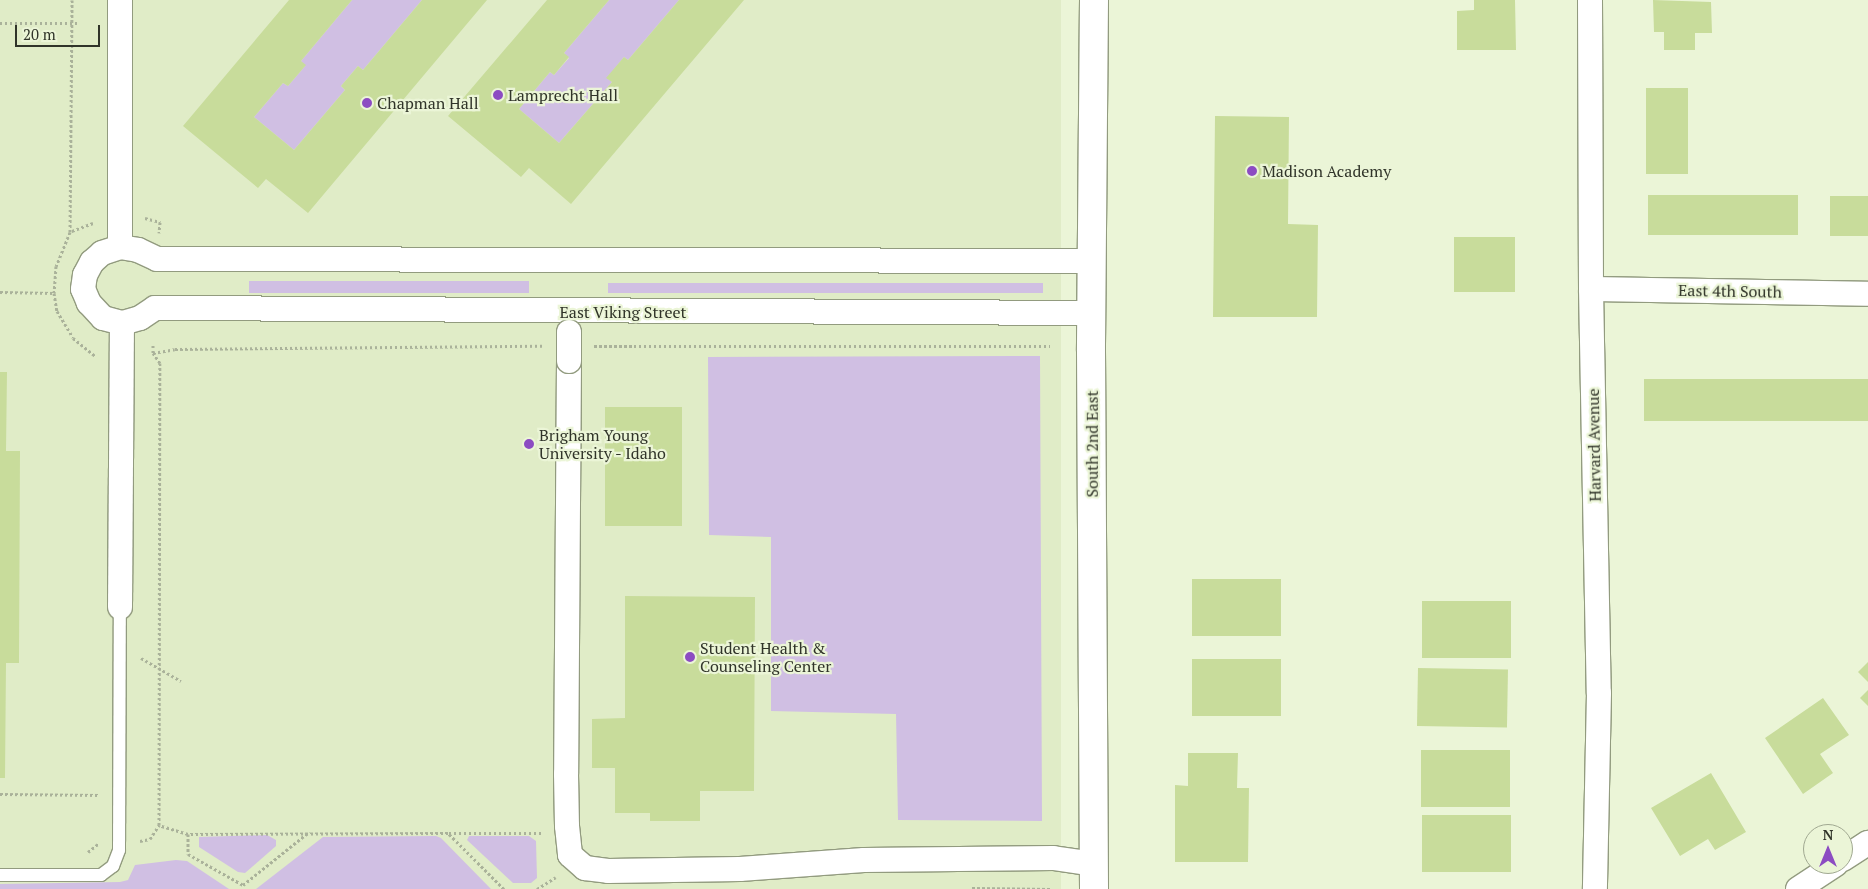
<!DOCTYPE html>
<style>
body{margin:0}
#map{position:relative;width:1868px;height:889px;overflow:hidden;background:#ebf5d7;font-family:"PT Serif",serif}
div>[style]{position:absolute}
.built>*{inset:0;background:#e0ecc7;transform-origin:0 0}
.green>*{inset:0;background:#d0bfe3;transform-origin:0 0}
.building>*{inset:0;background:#c8dc9b;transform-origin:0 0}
.path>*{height:3px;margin-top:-1.5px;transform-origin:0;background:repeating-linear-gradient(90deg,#aab29a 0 2.5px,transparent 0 5px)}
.roads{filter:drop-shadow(1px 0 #929b7f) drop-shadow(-1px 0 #929b7f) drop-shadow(0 1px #929b7f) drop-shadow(0 -1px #929b7f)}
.lane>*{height:12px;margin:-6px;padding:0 6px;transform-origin:6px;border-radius:6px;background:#fff}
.street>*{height:24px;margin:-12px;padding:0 12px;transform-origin:12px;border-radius:12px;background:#fff}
.secondary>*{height:28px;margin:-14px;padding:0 14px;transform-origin:14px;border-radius:14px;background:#fff}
.bridges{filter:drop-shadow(1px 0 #929b7f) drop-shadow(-1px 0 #929b7f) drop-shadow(0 1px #929b7f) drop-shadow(0 -1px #929b7f)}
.street-bridge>*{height:24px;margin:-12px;padding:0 12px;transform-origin:12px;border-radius:12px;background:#fff}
.dots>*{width:14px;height:14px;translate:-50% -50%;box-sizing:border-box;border:2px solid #ebf5d7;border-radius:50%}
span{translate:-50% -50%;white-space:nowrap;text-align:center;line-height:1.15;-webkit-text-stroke:4.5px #ebf5d7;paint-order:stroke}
.poi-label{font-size:16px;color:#303429}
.left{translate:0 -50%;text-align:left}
.street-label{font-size:16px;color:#303429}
.north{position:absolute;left:1803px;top:824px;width:50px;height:50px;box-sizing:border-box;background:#ebf5d7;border:1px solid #a0a891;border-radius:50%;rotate:0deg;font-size:14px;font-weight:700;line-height:20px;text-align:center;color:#303429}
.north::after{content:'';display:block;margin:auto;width:18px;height:22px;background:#8c4cc2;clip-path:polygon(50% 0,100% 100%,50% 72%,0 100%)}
.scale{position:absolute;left:15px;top:25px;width:85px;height:22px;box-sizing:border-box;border:2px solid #303429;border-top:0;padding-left:6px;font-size:15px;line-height:18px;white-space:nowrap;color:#303429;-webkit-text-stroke:4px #ebf5d7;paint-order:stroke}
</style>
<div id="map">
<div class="built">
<i style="left:0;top:0;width:1061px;height:889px"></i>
</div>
<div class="green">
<i style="clip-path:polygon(352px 0,422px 0,363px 70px,358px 66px,341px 86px,345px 90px,294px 150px,254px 117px,283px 83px,288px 86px,305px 66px,301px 61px)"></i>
<i style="clip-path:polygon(609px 0,679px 0,628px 60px,624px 57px,607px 78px,612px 82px,559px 143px,519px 109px,550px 72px,554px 75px,569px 58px,564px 53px)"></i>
<i style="left:249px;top:281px;width:280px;height:12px"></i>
<i style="left:608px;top:283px;width:435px;height:10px"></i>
<i style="clip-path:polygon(1040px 356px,1042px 821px,898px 820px,896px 714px,771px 711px,771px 537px,709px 535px,708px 357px)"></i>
<i style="clip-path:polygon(267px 835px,276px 840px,276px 846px,245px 873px,238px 872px,199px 847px,199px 837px)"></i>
<i style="clip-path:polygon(436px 836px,441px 838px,491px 889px,256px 889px,323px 837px)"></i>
<i style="clip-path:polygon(469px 836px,529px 836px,536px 841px,537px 878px,531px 883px,513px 883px,467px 840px)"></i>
<i style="clip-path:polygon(176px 860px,187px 861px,229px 889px,0 889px,0 884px,120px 882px,128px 880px,135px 865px)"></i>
</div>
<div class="building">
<i style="clip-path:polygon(289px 0,352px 0,301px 61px,306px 65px,288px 86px,283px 83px,254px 117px,294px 150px,345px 90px,341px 86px,358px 66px,363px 70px,422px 0,487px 0,308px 213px,266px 179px,258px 188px,183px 126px)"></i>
<i style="clip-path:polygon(547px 0,609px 0,564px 53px,569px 57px,554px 75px,550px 72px,519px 109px,559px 143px,612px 82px,606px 78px,624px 57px,628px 60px,679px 0,744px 0,571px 204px,529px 168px,521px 177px,448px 116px)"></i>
<i style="clip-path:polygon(1474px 0,1515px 0,1516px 50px,1457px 50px,1457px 11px,1474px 10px)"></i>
<i style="clip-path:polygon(1653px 0,1711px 2px,1712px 33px,1695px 33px,1695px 50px,1664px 50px,1664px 32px,1654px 32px)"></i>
<i style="left:1646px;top:88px;width:42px;height:86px"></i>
<i style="clip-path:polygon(1215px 116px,1289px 117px,1288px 224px,1318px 225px,1317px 317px,1213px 317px)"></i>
<i style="left:1798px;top:195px;width:40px;height:150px;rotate:90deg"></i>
<i style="left:1830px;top:196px;width:38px;height:40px"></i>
<i style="left:1454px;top:237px;width:61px;height:55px"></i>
<i style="clip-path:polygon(0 372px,7px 372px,6px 451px,20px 451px,19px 663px,6px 663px,5px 778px,0 778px)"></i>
<i style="left:1644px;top:379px;width:224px;height:42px"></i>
<i style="left:605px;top:407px;width:77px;height:119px"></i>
<i style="left:1192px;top:579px;width:89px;height:57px"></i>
<i style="clip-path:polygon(625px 596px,755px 597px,754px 791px,700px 791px,700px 821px,650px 821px,650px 813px,615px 813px,615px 768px,592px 768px,592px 719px,625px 718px)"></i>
<i style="left:1422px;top:601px;width:89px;height:57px"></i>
<i style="left:1192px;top:659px;width:89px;height:57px"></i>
<i style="clip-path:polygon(1868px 662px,1868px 682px,1858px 672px)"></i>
<i style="left:1418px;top:668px;width:90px;height:58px;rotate:1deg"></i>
<i style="clip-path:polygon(1868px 690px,1868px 706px,1860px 698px)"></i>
<i style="clip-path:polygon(1823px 698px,1849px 735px,1820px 754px,1833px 773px,1803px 794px,1765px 738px)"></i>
<i style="left:1421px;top:750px;width:89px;height:57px"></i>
<i style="clip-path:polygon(1188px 753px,1238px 753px,1237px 788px,1249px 788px,1248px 862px,1175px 862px,1175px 785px,1188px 786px)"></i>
<i style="clip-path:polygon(1711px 773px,1746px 832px,1715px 850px,1708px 839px,1680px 856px,1651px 808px)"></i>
<i style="left:1422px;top:815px;width:89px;height:57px"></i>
</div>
<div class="path">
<i style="left:0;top:23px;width:79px"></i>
<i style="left:145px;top:218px;width:16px;rotate:15deg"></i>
<i style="left:160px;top:222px;width:11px;rotate:95deg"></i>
<i style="left:93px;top:223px;width:25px;rotate:159deg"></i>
<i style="left:70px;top:232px;width:37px;rotate:112deg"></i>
<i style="left:56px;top:266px;width:27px;rotate:94deg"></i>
<i style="left:54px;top:293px;width:18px;rotate:81deg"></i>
<i style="left:57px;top:311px;width:31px;rotate:59deg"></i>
<i style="left:73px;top:338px;width:28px;rotate:39deg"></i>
<i style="left:70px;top:232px;width:232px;rotate:-89.5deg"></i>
<i style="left:0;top:292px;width:54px;rotate:1.1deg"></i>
<i style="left:594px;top:346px;width:456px"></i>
<i style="left:153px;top:353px;width:9px;rotate:-90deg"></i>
<i style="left:141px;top:658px;width:46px;rotate:29.9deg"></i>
<i style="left:0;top:794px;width:100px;rotate:0.6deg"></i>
<i style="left:449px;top:833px;width:93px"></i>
<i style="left:188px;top:834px;width:20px;rotate:90deg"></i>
<i style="left:188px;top:854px;width:63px;rotate:29.4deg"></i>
<i style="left:140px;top:841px;width:10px;rotate:-11deg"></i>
<i style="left:150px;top:839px;width:17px;rotate:-57deg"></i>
<i style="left:88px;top:852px;width:13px;rotate:-39deg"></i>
<i style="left:243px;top:885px;width:85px;rotate:-38.8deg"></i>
<i style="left:972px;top:888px;width:79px;rotate:0.7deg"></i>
<i style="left:504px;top:889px;width:79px;rotate:-135deg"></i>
<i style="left:448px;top:833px;width:260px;rotate:179.8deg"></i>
<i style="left:188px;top:834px;width:30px;rotate:-163deg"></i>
<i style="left:159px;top:825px;width:462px;rotate:-89.9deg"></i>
<i style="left:160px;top:363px;width:12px;rotate:-125deg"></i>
<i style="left:153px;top:353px;width:22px;rotate:-10deg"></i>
<i style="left:175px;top:349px;width:368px;rotate:-0.5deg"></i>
<i style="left:537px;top:889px;width:22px;rotate:-32deg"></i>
</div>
<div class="roads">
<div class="lane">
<i style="left:0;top:875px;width:101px"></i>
<i style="left:101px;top:875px;width:15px;rotate:-37deg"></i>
<i style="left:113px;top:866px;width:17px;rotate:-69deg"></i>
<i style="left:119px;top:850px;width:243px;rotate:-89.8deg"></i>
</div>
<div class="street">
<i style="left:120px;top:0;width:247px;rotate:90deg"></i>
<i style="left:1590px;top:0;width:289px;rotate:89.8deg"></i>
<i style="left:1591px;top:289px;width:404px;rotate:88.9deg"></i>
<i style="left:1599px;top:693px;width:196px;rotate:91.2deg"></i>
<i style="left:1591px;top:289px;width:277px;rotate:1deg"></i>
<i style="left:1091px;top:313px;width:936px;rotate:-179.69deg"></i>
<i style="left:155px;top:308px;width:18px;rotate:146deg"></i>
<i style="left:140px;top:318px;width:19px;rotate:164deg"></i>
<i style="left:122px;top:323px;width:20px;rotate:-165deg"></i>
<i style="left:103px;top:318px;width:21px;rotate:-133deg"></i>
<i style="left:89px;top:303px;width:15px;rotate:-113deg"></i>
<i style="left:83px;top:289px;width:14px;rotate:-82deg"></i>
<i style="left:85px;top:275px;width:15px;rotate:-62deg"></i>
<i style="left:92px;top:262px;width:13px;rotate:-42deg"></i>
<i style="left:102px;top:253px;width:19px;rotate:-18deg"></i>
<i style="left:120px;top:247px;width:18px;rotate:9deg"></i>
<i style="left:138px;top:250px;width:21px;rotate:25deg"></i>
<i style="left:157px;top:259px;width:934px;rotate:0.12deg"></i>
<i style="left:569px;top:361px;width:413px;rotate:90.4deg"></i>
<i style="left:566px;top:774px;width:52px;rotate:88.9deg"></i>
<i style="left:567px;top:826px;width:29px;rotate:84deg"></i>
<i style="left:570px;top:855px;width:20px;rotate:41deg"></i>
<i style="left:585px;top:868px;width:23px;rotate:7deg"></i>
<i style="left:608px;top:871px;width:132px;rotate:-0.9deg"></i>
<i style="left:740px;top:869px;width:124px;rotate:-4.2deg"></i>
<i style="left:864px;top:860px;width:189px;rotate:-0.6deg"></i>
<i style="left:1053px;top:858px;width:41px;rotate:8.3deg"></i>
<i style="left:120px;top:607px;width:284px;rotate:-89.6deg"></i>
<i style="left:1843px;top:859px;width:30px;rotate:-33deg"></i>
<i style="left:1798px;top:889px;width:45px;rotate:-33.3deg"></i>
</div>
<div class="secondary">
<i style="left:1094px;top:0;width:351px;rotate:90.5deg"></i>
<i style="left:1091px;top:351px;width:538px;rotate:89.68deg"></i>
</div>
</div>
<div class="bridges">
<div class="street-bridge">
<i style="left:569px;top:332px;width:29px;rotate:90deg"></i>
</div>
</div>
<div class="dots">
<i style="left:498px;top:95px;background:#8c4cc2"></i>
<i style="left:367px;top:103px;background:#8c4cc2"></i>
<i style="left:1252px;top:171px;background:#8c4cc2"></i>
<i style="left:529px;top:444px;background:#8c4cc2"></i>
<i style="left:690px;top:657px;background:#8c4cc2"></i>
</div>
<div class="poi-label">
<span class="left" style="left:508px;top:95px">Lamprecht Hall</span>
<span class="left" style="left:377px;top:103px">Chapman Hall</span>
<span class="left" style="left:1262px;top:171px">Madison Academy</span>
<span class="left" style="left:539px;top:444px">Brigham Young<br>University - Idaho</span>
<span class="left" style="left:700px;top:657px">Student Health &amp;<br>Counseling Center</span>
</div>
<div class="street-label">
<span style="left:1730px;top:291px;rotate:1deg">East 4th South</span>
<span style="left:623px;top:312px">East Viking Street</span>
<span style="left:1092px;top:444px;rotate:-90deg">South 2nd East</span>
<span style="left:1594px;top:445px;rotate:-91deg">Harvard Avenue</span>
</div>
<div class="north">N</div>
<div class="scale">20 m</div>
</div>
